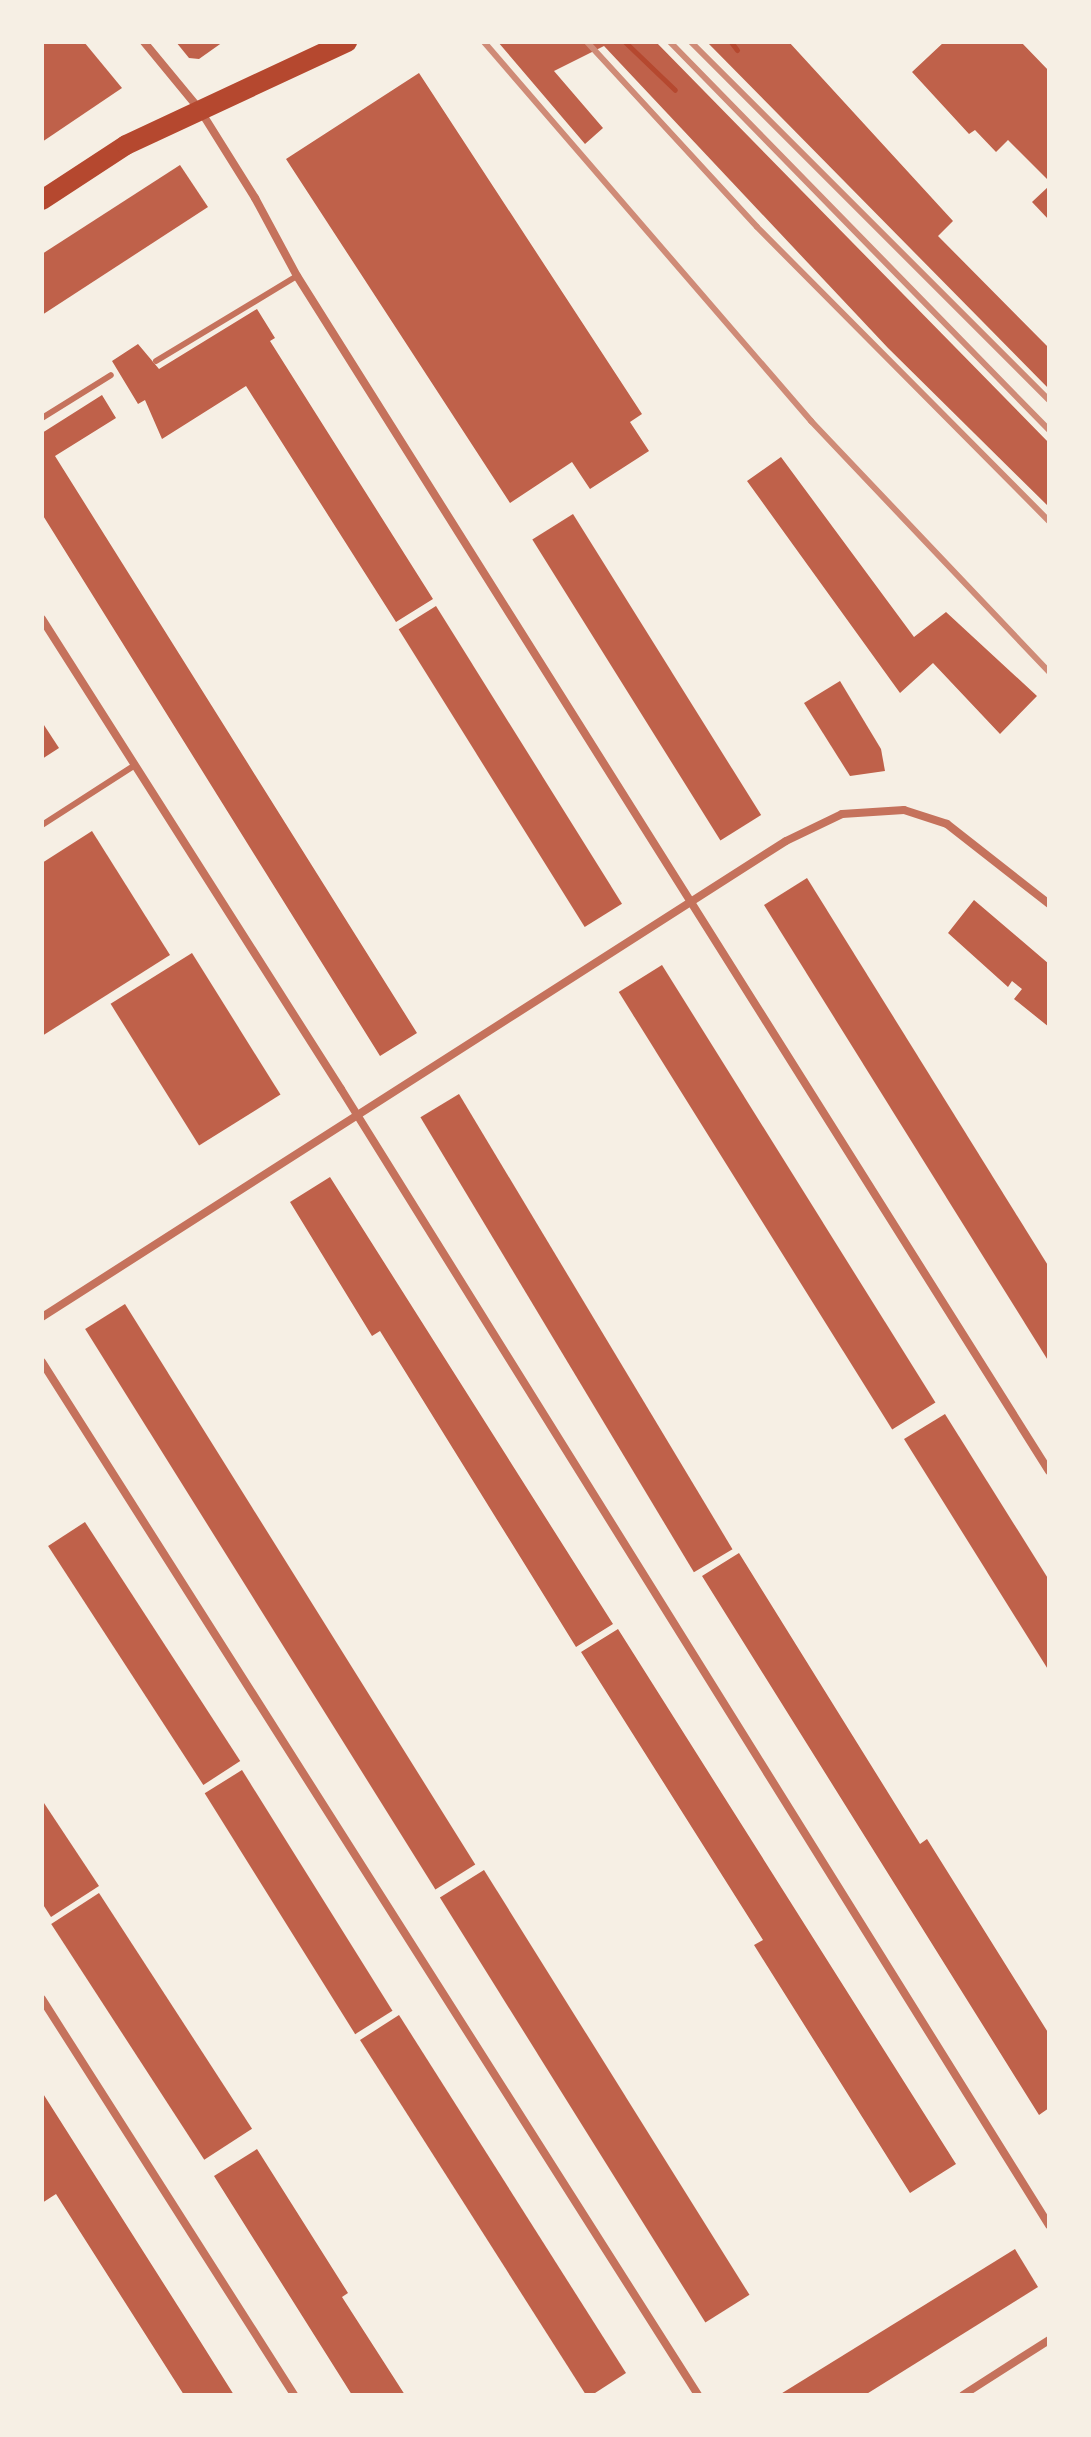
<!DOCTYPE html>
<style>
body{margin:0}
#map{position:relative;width:1091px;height:2437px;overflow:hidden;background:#f6efe4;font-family:"Source Sans 3",sans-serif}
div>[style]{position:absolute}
.building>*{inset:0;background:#bf614a;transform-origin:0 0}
.path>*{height:5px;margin:-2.5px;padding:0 2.5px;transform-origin:2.5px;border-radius:2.5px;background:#b5482f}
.service>*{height:6px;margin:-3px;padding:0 3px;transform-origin:3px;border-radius:3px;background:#c5725c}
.minor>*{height:8px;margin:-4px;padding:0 4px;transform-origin:4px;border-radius:4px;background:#c5725c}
.primary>*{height:20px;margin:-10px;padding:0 10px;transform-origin:10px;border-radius:10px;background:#b5482f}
.rail>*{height:6px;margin:-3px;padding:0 3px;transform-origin:3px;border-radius:3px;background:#cf8b77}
span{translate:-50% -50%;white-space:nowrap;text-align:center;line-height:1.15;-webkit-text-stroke:6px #f6efe4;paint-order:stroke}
.frame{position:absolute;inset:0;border:44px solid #f6efe4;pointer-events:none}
</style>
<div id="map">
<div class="building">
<i style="clip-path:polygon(42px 42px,84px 42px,122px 88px,42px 142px)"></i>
<i style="clip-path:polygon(176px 42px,223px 42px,199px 59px,189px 58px)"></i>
<i style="clip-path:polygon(498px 42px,656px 42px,1049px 443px,1049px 507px,888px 348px,604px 46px,554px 71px,603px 128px,585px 144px)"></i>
<i style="clip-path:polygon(707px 42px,789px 42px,953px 221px,938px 236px,1049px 348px,1049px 389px)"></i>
<i style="clip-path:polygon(944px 42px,1021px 42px,1049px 71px,1049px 181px,1008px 140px,996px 152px,975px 130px,969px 134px,912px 72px)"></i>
<i style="clip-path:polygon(419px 73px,642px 414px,630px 422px,649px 451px,590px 489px,572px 462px,510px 503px,286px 159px)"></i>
<i style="clip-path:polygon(180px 165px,208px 207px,42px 315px,42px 254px)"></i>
<i style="clip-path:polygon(1049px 186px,1049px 220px,1032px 202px)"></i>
<i style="clip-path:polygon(257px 309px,275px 338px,270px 341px,433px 599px,396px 622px,246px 386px,162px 439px,145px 400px,138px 404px,112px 361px,138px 344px,159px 369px)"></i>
<i style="clip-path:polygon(102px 395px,116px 418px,55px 456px,417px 1033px,380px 1056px,42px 514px,42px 433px)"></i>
<i style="clip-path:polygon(781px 457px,914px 637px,946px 612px,1037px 696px,1000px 734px,933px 663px,900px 693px,747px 481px)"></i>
<i style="left:573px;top:514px;width:355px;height:48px;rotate:58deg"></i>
<i style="left:436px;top:606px;width:351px;height:44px;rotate:58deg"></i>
<i style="clip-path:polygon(840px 681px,881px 749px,885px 771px,850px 776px,804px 703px)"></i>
<i style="clip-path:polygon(42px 722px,59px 748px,42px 759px)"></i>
<i style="clip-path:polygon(92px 831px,170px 955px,42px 1036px,42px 863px)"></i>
<i style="clip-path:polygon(807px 878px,1049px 1267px,1049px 1362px,764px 905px)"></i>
<i style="clip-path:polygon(974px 900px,1049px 964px,1049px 1027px,1014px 999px,1022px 989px,1012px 981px,1008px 987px,948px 933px)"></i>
<i style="left:192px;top:953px;width:167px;height:96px;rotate:58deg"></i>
<i style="left:662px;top:965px;width:516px;height:51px;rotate:58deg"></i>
<i style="left:459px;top:1094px;width:531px;height:45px;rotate:59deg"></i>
<i style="clip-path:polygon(330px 1177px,613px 1624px,576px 1647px,380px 1331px,372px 1336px,290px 1202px)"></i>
<i style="left:125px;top:1304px;width:661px;height:47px;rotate:58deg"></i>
<i style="clip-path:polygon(945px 1414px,1049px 1580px,1049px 1671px,904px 1439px)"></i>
<i style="left:85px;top:1522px;width:285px;height:44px;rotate:57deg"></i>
<i style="clip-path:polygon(739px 1553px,920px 1844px,927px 1839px,1049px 2034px,1049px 2108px,1039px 2115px,702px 1576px)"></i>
<i style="clip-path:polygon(618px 1629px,956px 2164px,910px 2193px,754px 1945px,763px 1940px,581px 1652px)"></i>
<i style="left:242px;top:1770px;width:284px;height:44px;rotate:58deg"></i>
<i style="clip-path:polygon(42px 1800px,99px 1886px,51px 1917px,42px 1903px)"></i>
<i style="left:484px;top:1870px;width:501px;height:52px;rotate:58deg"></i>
<i style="left:99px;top:1893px;width:281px;height:57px;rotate:57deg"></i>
<i style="clip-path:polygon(399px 2015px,626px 2373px,592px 2395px,586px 2395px,360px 2040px)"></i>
<i style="clip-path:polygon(42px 2092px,195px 2333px,234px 2395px,184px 2395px,56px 2194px,42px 2203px)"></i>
<i style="clip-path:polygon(257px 2149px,348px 2293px,342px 2297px,405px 2395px,352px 2395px,214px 2176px)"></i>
<i style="clip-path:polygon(1015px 2249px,1038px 2287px,865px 2395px,779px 2395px)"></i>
</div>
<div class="path">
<i style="left:625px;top:42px;width:69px;rotate:43.8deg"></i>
<i style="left:731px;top:42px;width:10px;rotate:53deg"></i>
</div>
<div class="service">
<i style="left:156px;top:361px;width:165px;rotate:-31.1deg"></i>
<i style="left:42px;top:418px;width:81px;rotate:-31.9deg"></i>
<i style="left:42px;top:825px;width:111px;rotate:-32.8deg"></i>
</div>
<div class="minor">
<i style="left:144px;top:42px;width:88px;rotate:50.5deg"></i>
<i style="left:200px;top:110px;width:104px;rotate:58deg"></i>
<i style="left:255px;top:198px;width:89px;rotate:61.7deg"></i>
<i style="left:297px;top:276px;width:1412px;rotate:57.82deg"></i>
<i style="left:42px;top:619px;width:557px;rotate:57.54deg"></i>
<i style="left:341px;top:1089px;width:1339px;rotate:58.07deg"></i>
<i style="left:42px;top:1317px;width:883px;rotate:-32.61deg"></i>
<i style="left:786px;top:841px;width:62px;rotate:-25.7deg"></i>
<i style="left:842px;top:814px;width:62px;rotate:-3.7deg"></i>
<i style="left:904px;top:810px;width:45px;rotate:18deg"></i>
<i style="left:947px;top:824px;width:130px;rotate:38.1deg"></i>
<i style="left:42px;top:1362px;width:1224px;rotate:57.58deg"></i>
<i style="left:42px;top:1999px;width:469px;rotate:57.5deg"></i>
<i style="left:963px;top:2395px;width:102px;rotate:-32.6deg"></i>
</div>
<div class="primary">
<i style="left:42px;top:200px;width:100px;rotate:-33.2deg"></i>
<i style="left:126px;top:145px;width:244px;rotate:-25deg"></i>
</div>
<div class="rail">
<i style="left:484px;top:42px;width:501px;rotate:49.21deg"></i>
<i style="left:811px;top:421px;width:346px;rotate:46.5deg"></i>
<i style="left:587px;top:42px;width:251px;rotate:47.4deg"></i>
<i style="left:757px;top:227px;width:414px;rotate:45.2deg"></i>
<i style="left:670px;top:42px;width:542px;rotate:45.67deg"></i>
<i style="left:691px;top:42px;width:506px;rotate:45deg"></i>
</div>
<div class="frame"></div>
</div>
